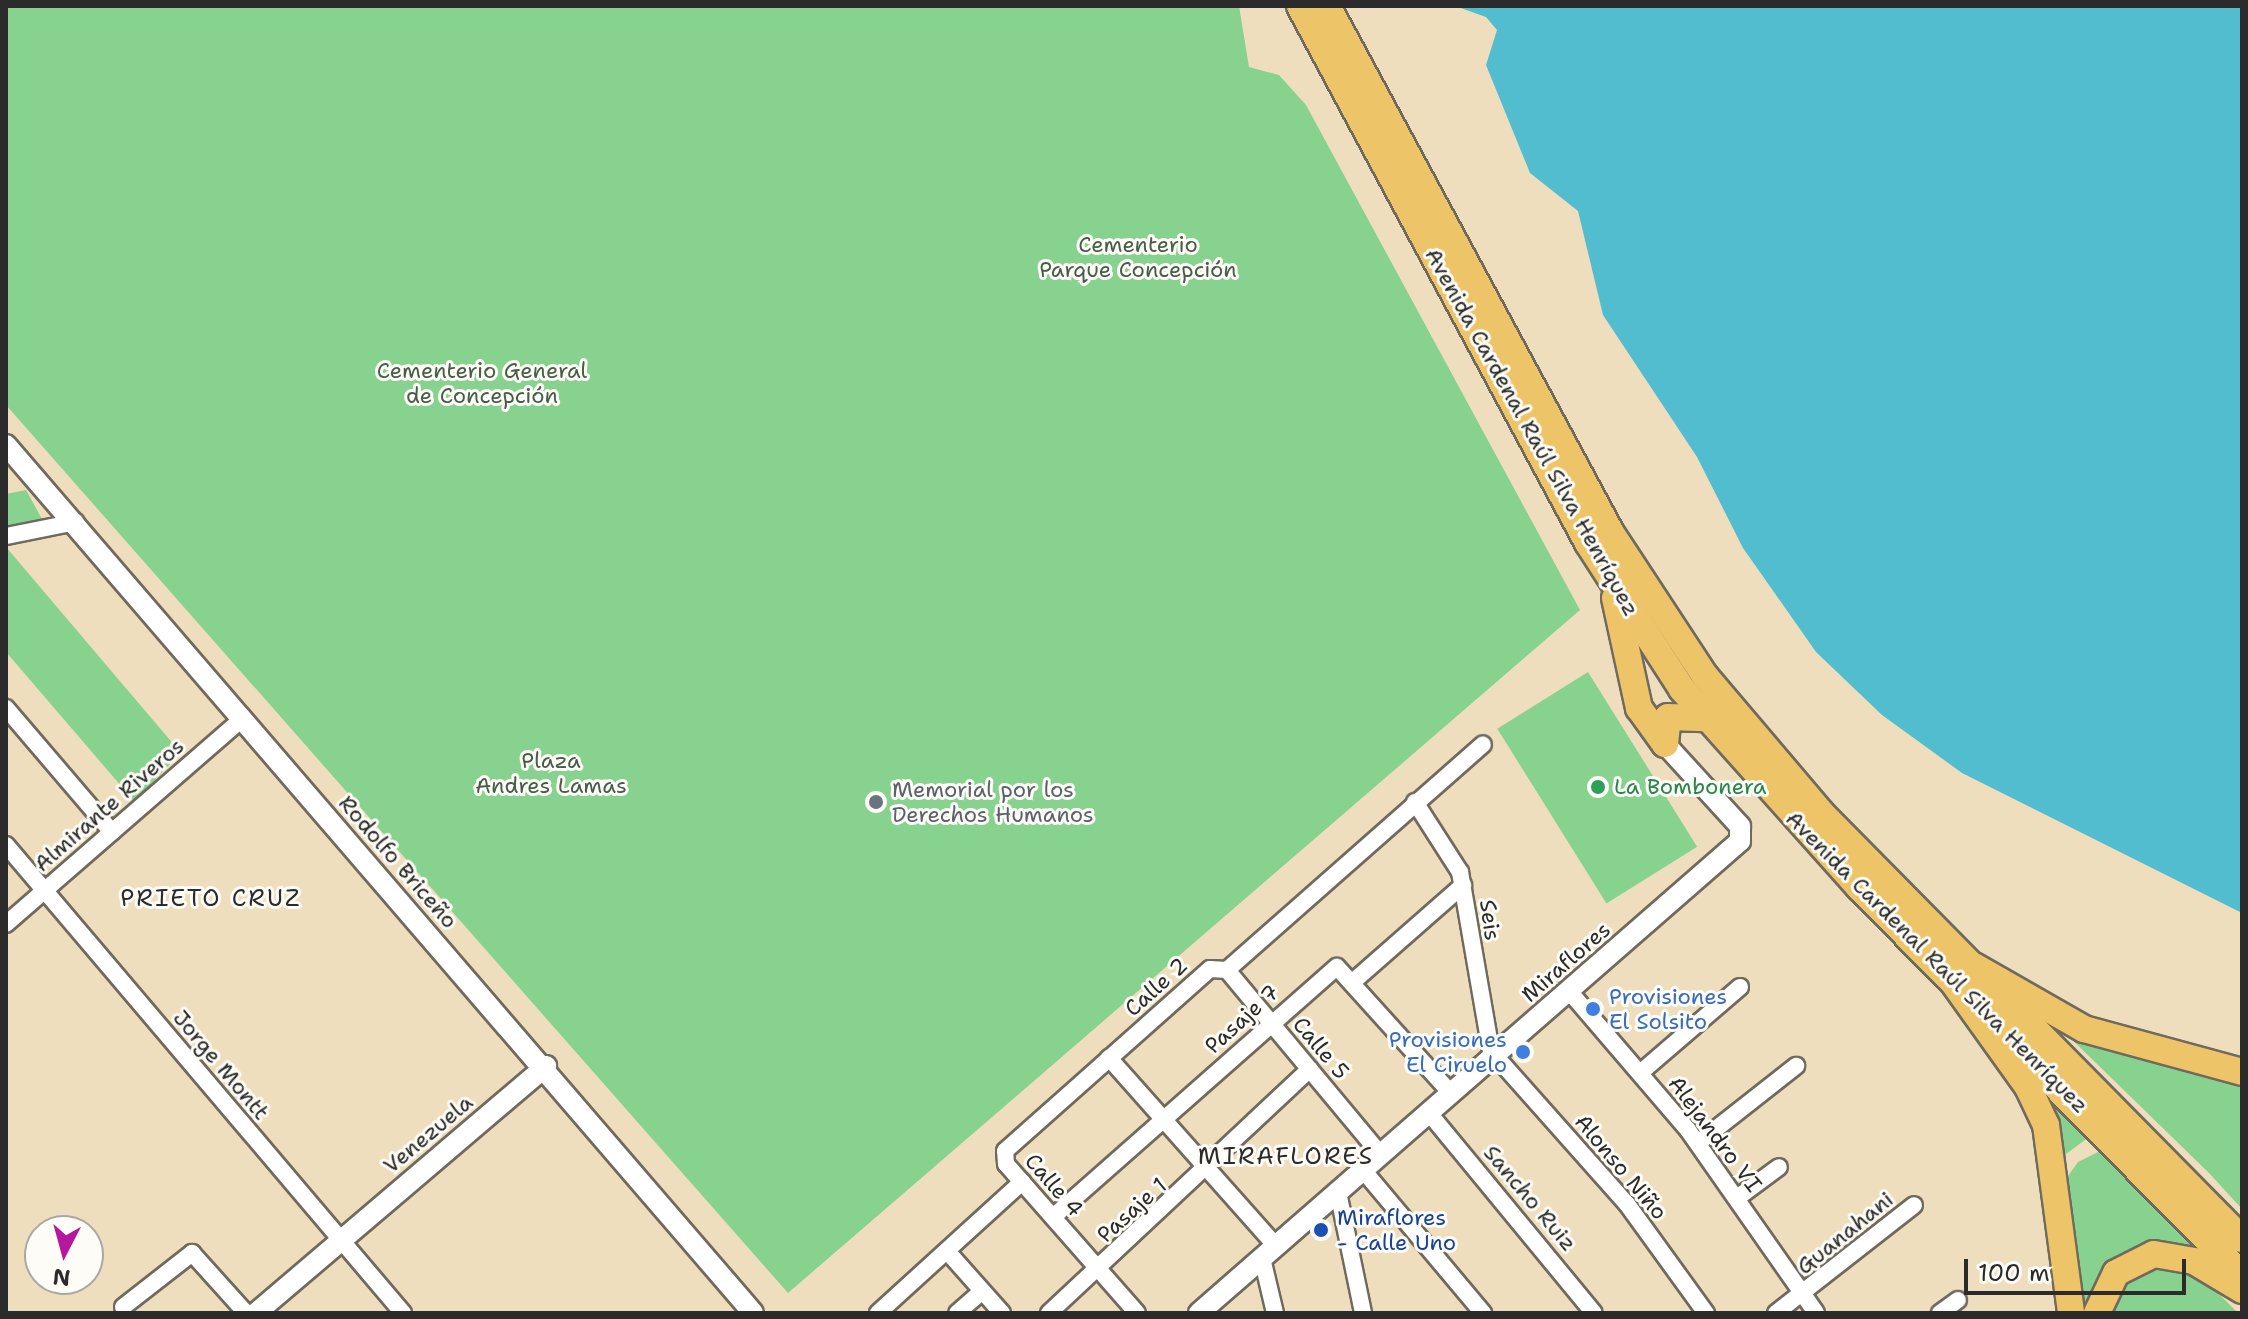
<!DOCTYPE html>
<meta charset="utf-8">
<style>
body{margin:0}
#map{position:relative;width:2248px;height:1319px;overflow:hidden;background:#efdebd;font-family:"Shantell Sans",sans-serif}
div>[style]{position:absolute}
.green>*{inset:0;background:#88d28f;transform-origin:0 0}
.water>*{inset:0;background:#52bdce}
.roads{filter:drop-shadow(2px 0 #706a5e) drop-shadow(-2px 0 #706a5e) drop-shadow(0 2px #706a5e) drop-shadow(0 -2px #706a5e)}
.minor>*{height:16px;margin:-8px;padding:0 8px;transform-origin:8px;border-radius:8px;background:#fff}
.tertiary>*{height:20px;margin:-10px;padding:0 10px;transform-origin:10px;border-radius:10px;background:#fff}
.primary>*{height:26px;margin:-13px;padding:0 13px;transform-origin:13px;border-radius:13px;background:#eec469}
.trunk>*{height:26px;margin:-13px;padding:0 13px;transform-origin:13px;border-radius:13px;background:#eec469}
.dots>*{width:22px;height:22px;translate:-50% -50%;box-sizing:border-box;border:4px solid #fdfcf7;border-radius:50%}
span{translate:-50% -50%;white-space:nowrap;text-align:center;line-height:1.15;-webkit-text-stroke:6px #fdfcf7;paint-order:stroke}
.park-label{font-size:22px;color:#475d49}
.street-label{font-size:22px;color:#2b2b2b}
.leisure-label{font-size:22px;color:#27864d}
.left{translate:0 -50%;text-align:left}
.worship-label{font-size:22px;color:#5b616d}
.shop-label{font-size:22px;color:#366cbe}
.right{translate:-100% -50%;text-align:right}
.transit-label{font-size:22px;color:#164399}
.neighbourhood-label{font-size:24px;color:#2b2b2b;letter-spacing:2px}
.frame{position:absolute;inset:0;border:8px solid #2b2b2b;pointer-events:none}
.north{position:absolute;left:24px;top:1215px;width:80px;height:80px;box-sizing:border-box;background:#fdfcf7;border:2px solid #a9a8a5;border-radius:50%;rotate:186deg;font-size:22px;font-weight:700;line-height:32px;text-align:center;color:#2b2b2b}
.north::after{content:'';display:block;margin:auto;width:28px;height:36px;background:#b5179e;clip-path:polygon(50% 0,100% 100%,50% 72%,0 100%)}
.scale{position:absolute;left:1964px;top:1259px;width:222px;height:36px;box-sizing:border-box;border:4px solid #2b2b2b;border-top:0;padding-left:10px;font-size:24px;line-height:28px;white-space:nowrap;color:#2b2b2b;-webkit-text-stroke:6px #fdfcf7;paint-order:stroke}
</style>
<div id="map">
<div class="green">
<i style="clip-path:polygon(6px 6px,1239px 6px,1249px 67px,1279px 75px,1306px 105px,1580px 610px,788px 1293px,6px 405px)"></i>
<i style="clip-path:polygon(26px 490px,52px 537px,6px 544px,6px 494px)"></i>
<i style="clip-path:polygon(6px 547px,181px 753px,134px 801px,6px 652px)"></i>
<i style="left:1588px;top:672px;width:206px;height:107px;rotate:58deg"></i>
<i style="clip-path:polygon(2058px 1026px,2242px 1083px,2242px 1209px,2209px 1173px)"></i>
<i style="clip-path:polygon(2046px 1094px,2089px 1137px,2062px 1157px)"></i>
<i style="clip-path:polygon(2100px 1151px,2199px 1250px,2129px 1251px,2103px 1272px,2088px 1313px,2079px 1313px,2063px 1183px,2078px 1162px)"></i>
<i style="clip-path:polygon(2146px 1264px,2199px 1274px,2238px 1313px,2105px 1313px,2108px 1297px)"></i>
</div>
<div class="water">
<i style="clip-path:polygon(1455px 6px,2242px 6px,2242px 913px,1962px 773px,1882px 715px,1816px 652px,1743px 548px,1697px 457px,1603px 315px,1578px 211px,1530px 173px,1486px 65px,1497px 30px,1486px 17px)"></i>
</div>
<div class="roads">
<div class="minor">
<i style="left:6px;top:536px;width:71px;rotate:-11.3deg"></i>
<i style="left:6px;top:708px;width:163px;rotate:49.5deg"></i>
<i style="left:1415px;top:802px;width:83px;rotate:57.3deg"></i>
<i style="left:1460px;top:872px;width:182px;rotate:80.2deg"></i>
<i style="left:1491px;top:1051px;width:205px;rotate:48.4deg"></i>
<i style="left:1627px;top:1204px;width:135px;rotate:54.1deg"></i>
<i style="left:6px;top:845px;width:614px;rotate:49.69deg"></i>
<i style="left:6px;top:924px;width:311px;rotate:-41deg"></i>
<i style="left:1227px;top:970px;width:341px;rotate:-41.4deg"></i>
<i style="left:1227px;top:970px;width:241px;rotate:50.2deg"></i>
<i style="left:1355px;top:980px;width:144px;rotate:-41.3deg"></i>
<i style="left:1569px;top:991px;width:183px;rotate:49.4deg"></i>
<i style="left:1688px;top:1130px;width:223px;rotate:55deg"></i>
<i style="left:1109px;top:1058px;width:251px;rotate:48.4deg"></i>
<i style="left:1640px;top:1073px;width:132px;rotate:-40.7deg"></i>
<i style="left:1429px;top:1113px;width:259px;rotate:50.5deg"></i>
<i style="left:1698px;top:1143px;width:125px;rotate:-38.2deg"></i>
<i style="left:1363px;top:1170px;width:187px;rotate:50deg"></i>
<i style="left:1338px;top:1192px;width:124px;rotate:78.3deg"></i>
<i style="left:1737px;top:1198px;width:52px;rotate:-36.4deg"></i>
<i style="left:1053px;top:1217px;width:378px;rotate:-41.4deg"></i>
<i style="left:1337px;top:967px;width:170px;rotate:47.9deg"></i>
<i style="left:947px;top:1251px;width:83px;rotate:48.4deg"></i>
<i style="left:1262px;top:1258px;width:57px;rotate:76.7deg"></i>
<i style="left:123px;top:1307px;width:88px;rotate:-38deg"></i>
<i style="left:192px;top:1253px;width:81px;rotate:48deg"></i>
<i style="left:878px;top:1313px;width:195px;rotate:-42.3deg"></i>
<i style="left:957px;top:1313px;width:33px;rotate:-41deg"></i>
<i style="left:1049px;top:1313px;width:357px;rotate:-43.1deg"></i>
<i style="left:1137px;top:1313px;width:198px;rotate:-131.3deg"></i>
<i style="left:1006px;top:1164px;width:13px;rotate:-94deg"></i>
<i style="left:1005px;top:1151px;width:274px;rotate:-41.6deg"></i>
<i style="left:1210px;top:969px;width:17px;rotate:3deg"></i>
<i style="left:1776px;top:1313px;width:175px;rotate:-38deg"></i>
<i style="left:1940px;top:1313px;width:22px;rotate:-36deg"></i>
</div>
<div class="tertiary">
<i style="left:6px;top:445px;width:1145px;rotate:49.28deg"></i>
<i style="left:256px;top:1313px;width:381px;rotate:-40.4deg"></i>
<i style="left:1199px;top:1313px;width:718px;rotate:-41.1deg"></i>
<i style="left:1740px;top:841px;width:15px;rotate:-90deg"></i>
<i style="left:1740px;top:826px;width:111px;rotate:-132.4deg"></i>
</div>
<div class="primary">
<i style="left:1300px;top:6px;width:609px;rotate:61.79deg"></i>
<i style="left:1588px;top:543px;width:174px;rotate:57.2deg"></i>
<i style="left:1682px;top:689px;width:266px;rotate:48.2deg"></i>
<i style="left:1859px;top:887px;width:545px;rotate:45.37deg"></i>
<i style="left:1327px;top:6px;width:599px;rotate:61.68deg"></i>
<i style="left:1611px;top:533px;width:171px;rotate:56.7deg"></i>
<i style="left:1705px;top:676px;width:180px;rotate:49.7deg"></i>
<i style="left:1821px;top:813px;width:599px;rotate:45.34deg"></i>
<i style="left:1615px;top:598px;width:113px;rotate:77.7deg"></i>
<i style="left:1639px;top:708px;width:44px;rotate:54.2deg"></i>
<i style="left:1665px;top:744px;width:27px;rotate:-84deg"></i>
<i style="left:1668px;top:717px;width:37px;rotate:2deg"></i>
</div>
<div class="trunk">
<i style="left:1974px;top:966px;width:127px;rotate:29.8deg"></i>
<i style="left:2084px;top:1029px;width:164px;rotate:15.2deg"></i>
<i style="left:1950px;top:978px;width:134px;rotate:54.4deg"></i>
<i style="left:2028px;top:1087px;width:42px;rotate:64.7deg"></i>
<i style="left:2046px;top:1125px;width:190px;rotate:82.4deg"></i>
<i style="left:2097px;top:1313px;width:44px;rotate:-64.6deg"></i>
<i style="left:2116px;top:1273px;width:42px;rotate:-26.6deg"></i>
<i style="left:2154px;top:1254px;width:41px;rotate:9.9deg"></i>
<i style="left:2194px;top:1261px;width:56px;rotate:31.1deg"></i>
</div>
</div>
<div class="dots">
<i style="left:1598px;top:787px;background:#2e9e5b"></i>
<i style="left:876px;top:802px;background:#6b7280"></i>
<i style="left:1593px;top:1009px;background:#3f7fe0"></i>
<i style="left:1523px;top:1052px;background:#3f7fe0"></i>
<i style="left:1321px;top:1230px;background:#1a4fb4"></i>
</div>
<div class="park-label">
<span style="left:1138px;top:257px">Cementerio<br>Parque Concepción</span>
<span style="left:482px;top:383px">Cementerio General<br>de Concepción</span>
<span style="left:551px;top:773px">Plaza<br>Andres Lamas</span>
</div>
<div class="street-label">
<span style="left:1532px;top:432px;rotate:61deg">Avenida Cardenal Raúl Silva Henríquez</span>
<span style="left:109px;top:805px;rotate:-41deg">Almirante Riveros</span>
<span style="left:398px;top:862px;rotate:49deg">Rodolfo Briceño</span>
<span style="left:1490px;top:920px;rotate:82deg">Seis</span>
<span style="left:1566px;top:962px;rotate:-41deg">Miraflores</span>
<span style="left:1937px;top:962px;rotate:45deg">Avenida Cardenal Raúl Silva Henríquez</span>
<span style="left:1156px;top:987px;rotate:-42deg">Calle 2</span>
<span style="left:1242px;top:1019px;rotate:-42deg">Pasaje 7</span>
<span style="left:1321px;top:1048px;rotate:50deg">Calle 5</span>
<span style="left:221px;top:1065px;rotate:50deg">Jorge Montt</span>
<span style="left:428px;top:1134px;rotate:-40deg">Venezuela</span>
<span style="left:1715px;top:1134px;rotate:53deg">Alejandro VI</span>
<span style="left:1621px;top:1167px;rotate:50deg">Alonso Niño</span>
<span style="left:1054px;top:1185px;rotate:49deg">Calle 4</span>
<span style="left:1530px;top:1198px;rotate:50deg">Sancho Ruiz</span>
<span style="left:1132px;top:1210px;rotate:-42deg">Pasaje 1</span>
<span style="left:1845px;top:1233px;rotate:-39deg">Guanahani</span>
</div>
<div class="leisure-label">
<span class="left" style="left:1614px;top:787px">La Bombonera</span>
</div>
<div class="worship-label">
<span class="left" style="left:892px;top:802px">Memorial por los<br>Derechos Humanos</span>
</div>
<div class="shop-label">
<span class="left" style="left:1609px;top:1009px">Provisiones<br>El Solsito</span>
<span class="right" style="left:1507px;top:1052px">Provisiones<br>El Ciruelo</span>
</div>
<div class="transit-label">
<span class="left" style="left:1337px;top:1230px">Miraflores<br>- Calle Uno</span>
</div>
<div class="neighbourhood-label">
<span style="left:211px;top:899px">PRIETO CRUZ</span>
<span style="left:1286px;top:1157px">MIRAFLORES</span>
</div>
<div class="frame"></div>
<div class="north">N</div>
<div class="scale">100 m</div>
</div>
